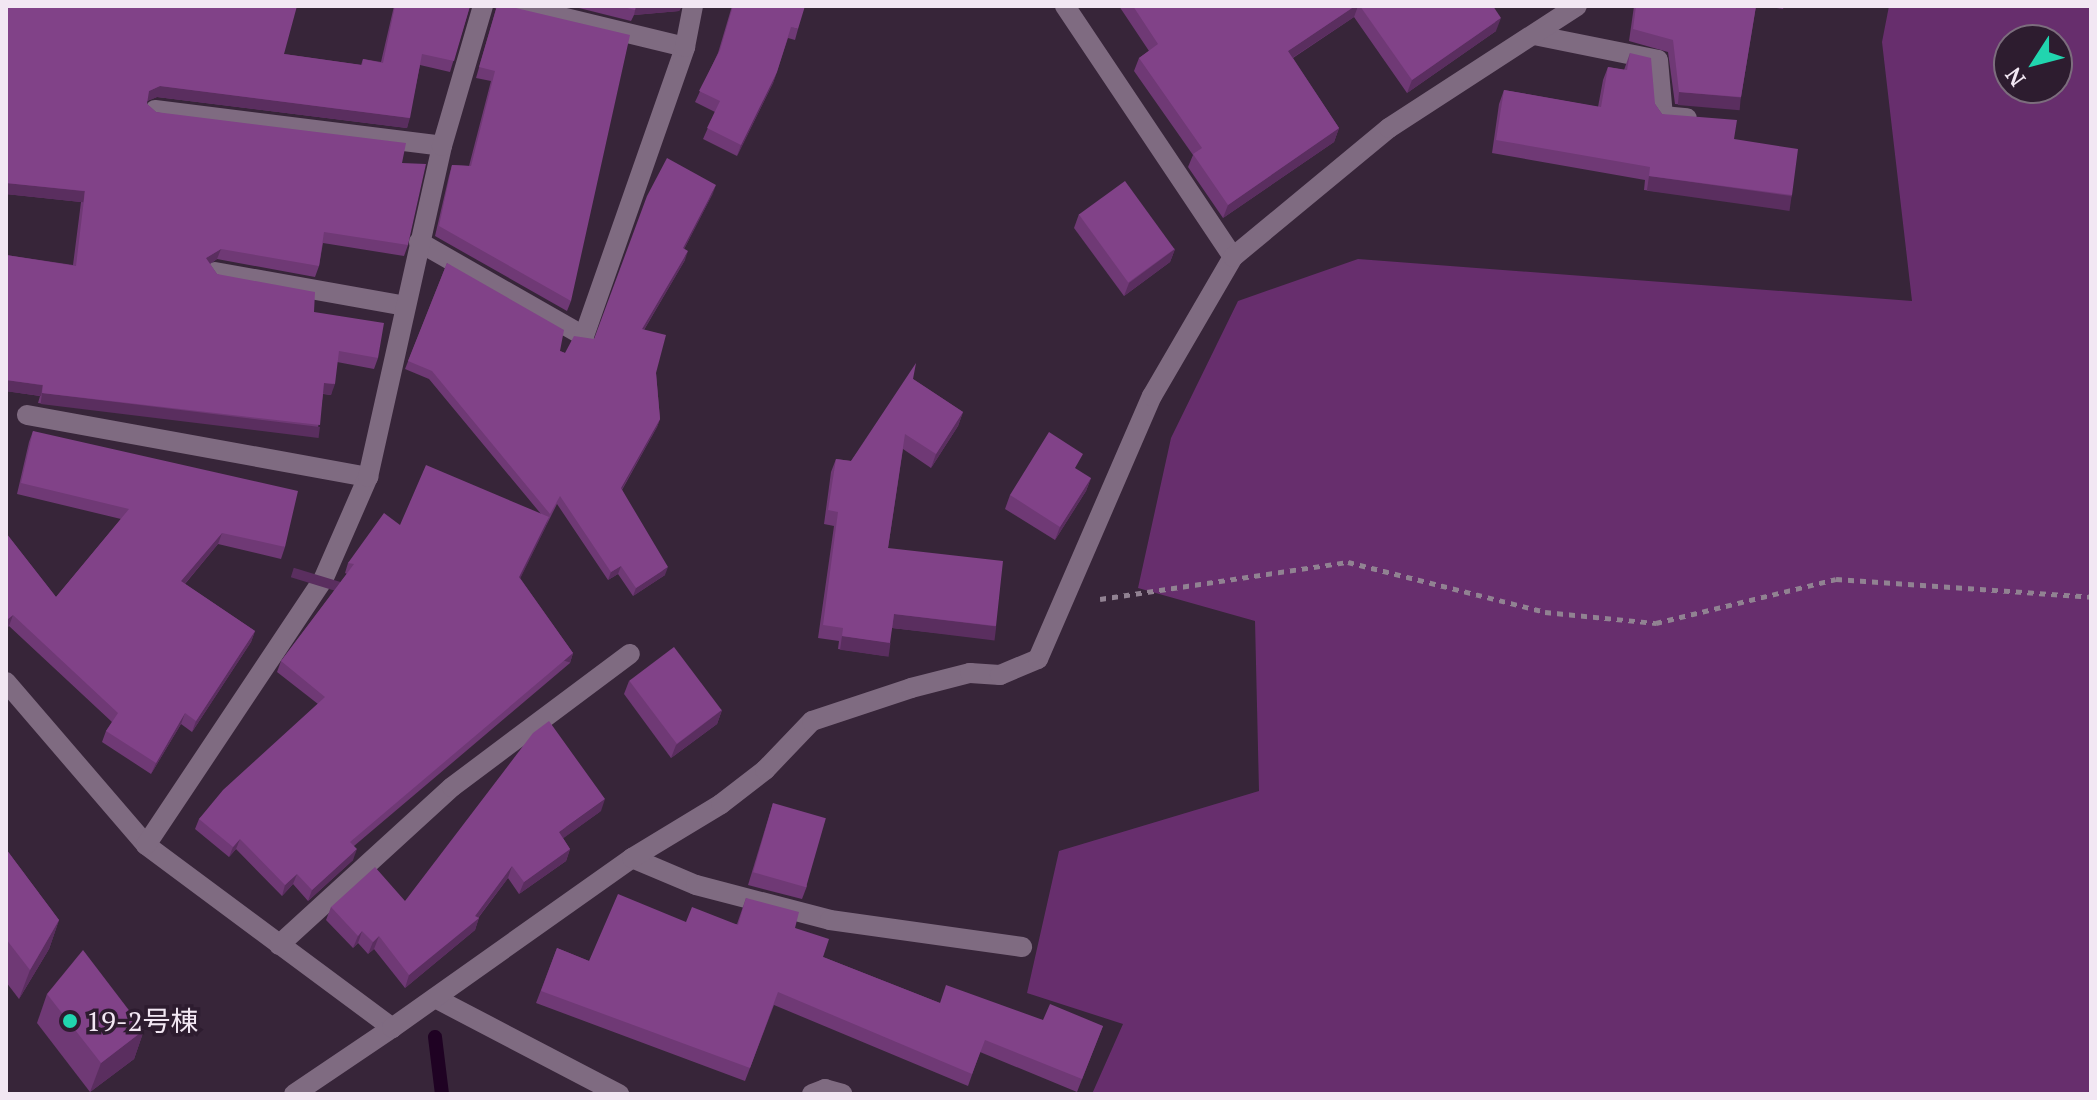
<!DOCTYPE html>
<meta charset="utf-8">
<style>
body{margin:0}
#map{position:relative;width:2097px;height:1100px;overflow:hidden;background:#372539;font-family:"PT Serif","Noto Sans JP",serif}
div>[style]{position:absolute}
.green>*{inset:0;background:#672e6d}
.stream>*{height:14px;margin:-7px;padding:0 7px;transform-origin:7px;border-radius:7px;background:#1f0223}
.path>*{height:5px;margin-top:-2.5px;transform-origin:0;background:repeating-linear-gradient(90deg,#918292 0 6px,transparent 0 12px)}
.minor>*{height:20px;margin:-10px;padding:0 10px;transform-origin:10px;border-radius:10px;background:#7f6b81}
.wall>*{inset:0;background:#6f3975}
.shaded-wall>*{inset:0;background:#5a2e5f;transform-origin:0 0}
.building>*{inset:0;background:#814288;transform-origin:0 0}
.dots>*{width:22px;height:22px;translate:-50% -50%;box-sizing:border-box;border:4px solid #2d1c2f;border-radius:50%}
span{translate:-50% -50%;white-space:nowrap;text-align:center;line-height:1.15;-webkit-text-stroke:7px #2d1c2f;paint-order:stroke}
.poi-label{font-size:28px;color:#f2e7f3}
.left{translate:0 -50%;text-align:left}
.frame{position:absolute;inset:0;border:8px solid #f2e7f3;pointer-events:none}
.north{position:absolute;left:1993px;top:24px;width:80px;height:80px;box-sizing:border-box;background:#2d1c2f;border:2px solid #7c6d7d;border-radius:50%;rotate:234deg;font-size:22px;font-weight:700;line-height:32px;text-align:center;color:#f2e7f3}
.north::after{content:'';display:block;margin:auto;width:28px;height:36px;background:#21d5af;clip-path:polygon(50% 0,100% 100%,50% 72%,0 100%)}
</style>
<div id="map">
<div class="green">
<i style="clip-path:polygon(evenodd,1889px 6px,2091px 6px,2091px 1094px,1092px 1094px,1123px 1024px,1027px 993px,1059px 851px,1259px 791px,1255px 621px,1138px 588px,1171px 438px,1238px 301px,1358px 259px,1912px 301px,1882px 42px,1889px 6px,2009px 40px,2057px 40px,2057px 88px,2009px 88px,2009px 40px)"></i>
</div>
<div class="stream">
<i style="left:435px;top:1037px;width:57px;rotate:83deg"></i>
</div>
<div class="path">
<i style="left:1100px;top:599px;width:251px;rotate:-8.5deg"></i>
<i style="left:1348px;top:562px;width:203px;rotate:14.2deg"></i>
<i style="left:1545px;top:612px;width:112px;rotate:5.7deg"></i>
<i style="left:1656px;top:623px;width:185px;rotate:-13.7deg"></i>
<i style="left:1836px;top:579px;width:256px;rotate:4deg"></i>
</div>
<div class="minor">
<i style="left:516px;top:6px;width:174px;rotate:13.6deg"></i>
<i style="left:1065px;top:6px;width:302px;rotate:56.2deg"></i>
<i style="left:1534px;top:35px;width:126px;rotate:11.4deg"></i>
<i style="left:1658px;top:60px;width:56px;rotate:84.9deg"></i>
<i style="left:1663px;top:116px;width:24px;rotate:5deg"></i>
<i style="left:155px;top:110px;width:289px;rotate:7.1deg"></i>
<i style="left:419px;top:242px;width:190px;rotate:29.7deg"></i>
<i style="left:584px;top:336px;width:306px;rotate:-70.7deg"></i>
<i style="left:685px;top:47px;width:42px;rotate:-79deg"></i>
<i style="left:215px;top:272px;width:193px;rotate:10.1deg"></i>
<i style="left:27px;top:415px;width:347px;rotate:10.3deg"></i>
<i style="left:6px;top:682px;width:215px;rotate:49.3deg"></i>
<i style="left:146px;top:845px;width:307px;rotate:36.6deg"></i>
<i style="left:392px;top:1028px;width:118px;rotate:146deg"></i>
<i style="left:146px;top:845px;width:319px;rotate:-56.3deg"></i>
<i style="left:323px;top:580px;width:112px;rotate:-66.4deg"></i>
<i style="left:368px;top:477px;width:339px;rotate:-77.4deg"></i>
<i style="left:442px;top:146px;width:146px;rotate:-73.7deg"></i>
<i style="left:632px;top:858px;width:69px;rotate:22.9deg"></i>
<i style="left:696px;top:885px;width:138px;rotate:14.6deg"></i>
<i style="left:830px;top:920px;width:194px;rotate:8deg"></i>
<i style="left:279px;top:945px;width:234px;rotate:-42.4deg"></i>
<i style="left:452px;top:787px;width:222px;rotate:-36.8deg"></i>
<i style="left:435px;top:998px;width:208px;rotate:27.6deg"></i>
<i style="left:392px;top:1028px;width:294px;rotate:-35.3deg"></i>
<i style="left:632px;top:858px;width:104px;rotate:-31.2deg"></i>
<i style="left:721px;top:804px;width:56px;rotate:-37.7deg"></i>
<i style="left:765px;top:770px;width:68px;rotate:-46.2deg"></i>
<i style="left:812px;top:721px;width:104px;rotate:-18.4deg"></i>
<i style="left:911px;top:688px;width:61px;rotate:-14.3deg"></i>
<i style="left:970px;top:673px;width:30px;rotate:4deg"></i>
<i style="left:1000px;top:675px;width:41px;rotate:-22.8deg"></i>
<i style="left:1038px;top:659px;width:287px;rotate:-66.6deg"></i>
<i style="left:1152px;top:396px;width:161px;rotate:-59.8deg"></i>
<i style="left:1233px;top:257px;width:202px;rotate:-39.6deg"></i>
<i style="left:1389px;top:128px;width:224px;rotate:-33deg"></i>
<i style="left:812px;top:1094px;width:14px;rotate:-21deg"></i>
<i style="left:825px;top:1089px;width:18px;rotate:16deg"></i>
</div>
<div class="wall">
<i style="clip-path:polygon(6px 6px,284px 54px,361px 65px,363px 59px,381px 62px,394px 6px,470px 6px,450px 72px,420px 65px,407px 128px,157px 97px,147px 101px,147px 104px,156px 112px,402px 163px,408px 245px,404px 256px,323px 243px,319px 266px,315px 277px,217px 259px,210px 264px,217px 274px,314px 312px,378px 358px,374px 369px,337px 362px,331px 395px,323px 394px,317px 435px,38px 403px,40px 396px,6px 391px,6px 255px,73px 265px,81px 202px,6px 194px)"></i>
<i style="clip-path:polygon(494px 6px,514px 6px,571px 301px,567px 311px,435px 236px,449px 176px,452px 165px,469px 166px,491px 81px,476px 78px,496px 9px)"></i>
<i style="clip-path:polygon(571px 6px,682px 6px,679px 11px,634px 15px,631px 21px)"></i>
<i style="clip-path:polygon(732px 6px,798px 29px,795px 40px,788px 38px,773px 83px,737px 156px,703px 139px,715px 112px,695px 102px,718px 53px)"></i>
<i style="clip-path:polygon(1119px 6px,1493px 6px,1496px 31px,1407px 93px,1354px 17px,1293px 58px,1339px 128px,1334px 142px,1223px 218px,1188px 167px,1193px 155px,1134px 71px,1139px 58px,1149px 51px)"></i>
<i style="clip-path:polygon(1634px 6px,1756px 6px,1741px 97px,1736px 109px,1675px 104px,1668px 52px,1629px 41px)"></i>
<i style="clip-path:polygon(1763px 6px,1784px 6px,1783px 9px)"></i>
<i style="clip-path:polygon(1630px 53px,1655px 104px,1662px 114px,1734px 139px,1792px 195px,1787px 208px,1644px 190px,1645px 180px,1492px 153px,1499px 104px,1504px 90px,1598px 107px,1603px 80px,1608px 67px,1624px 70px)"></i>
<i style="clip-path:polygon(713px 193px,684px 249px,685px 260px,644px 330px,656px 373px,660px 419px,657px 427px,622px 490px,665px 575px,633px 596px,618px 574px,608px 580px,557px 504px,520px 578px,573px 653px,570px 663px,354px 846px,353px 860px,308px 901px,293px 884px,282px 896px,236px 849px,229px 857px,195px 829px,199px 819px,318px 704px,277px 672px,281px 661px,347px 574px,345px 573px,348px 563px,400px 525px,541px 514px,429px 379px,405px 369px,447px 263px,560px 351px,565px 353px,594px 339px)"></i>
<i style="clip-path:polygon(1079px 214px,1175px 249px,1170px 262px,1124px 296px,1074px 228px)"></i>
<i style="clip-path:polygon(913px 379px,963px 412px,958px 426px,931px 468px,903px 449px,888px 548px,996px 626px,991px 639px,892px 628px,885px 656px,838px 649px,839px 641px,818px 638px,834px 526px,824px 524px,831px 472px,836px 459px,851px 461px)"></i>
<i style="clip-path:polygon(33px 431px,285px 547px,281px 559px,218px 544px,185px 584px,255px 631px,251px 642px,192px 732px,181px 724px,151px 774px,102px 742px,106px 731px,112px 722px,9px 626px,6px 628px,6px 533px,56px 597px,121px 519px,17px 494px,29px 442px)"></i>
<i style="clip-path:polygon(1091px 478px,1086px 491px,1055px 540px,1005px 509px,1010px 495px)"></i>
<i style="clip-path:polygon(629px 681px,722px 710px,717px 724px,671px 758px,624px 694px)"></i>
<i style="clip-path:polygon(773px 803px,807px 886px,802px 899px,748px 885px)"></i>
<i style="clip-path:polygon(601px 811px,563px 838px,570px 849px,566px 861px,519px 894px,508px 878px,479px 917px,475px 930px,405px 988px,374px 949px,368px 954px,358px 943px,353px 948px,326px 920px,331px 907px,405px 901px)"></i>
<i style="clip-path:polygon(6px 849px,59px 920px,49px 949px,19px 999px,6px 982px)"></i>
<i style="clip-path:polygon(746px 898px,795px 928px,823px 957px,940px 1003px,1043px 1020px,1103px 1026px,1077px 1092px,980px 1052px,968px 1086px,774px 1005px,745px 1081px,536px 1003px,557px 948px,589px 961px,686px 922px,737px 924px)"></i>
<i style="clip-path:polygon(47px 994px,144px 1030px,134px 1059px,90px 1092px,37px 1023px)"></i>
</div>
<div class="shaded-wall">
<i style="clip-path:polygon(636px 6px,682px 6px,679px 11px,634px 15px)"></i>
<i style="clip-path:polygon(707px 6px,732px 6px,706px 8px)"></i>
<i style="clip-path:polygon(1355px 6px,1358px 6px,1354px 17px,1283px 64px,1288px 51px)"></i>
<i style="clip-path:polygon(1501px 18px,1496px 31px,1407px 93px,1412px 80px)"></i>
<i style="clip-path:polygon(777px 72px,773px 83px,737px 156px,741px 145px)"></i>
<i style="clip-path:polygon(160px 86px,410px 118px,407px 128px,157px 97px,145px 102px,149px 91px)"></i>
<i style="left:1679px;top:92px;width:62px;height:13px;rotate:5deg"></i>
<i style="clip-path:polygon(1339px 128px,1334px 142px,1223px 218px,1228px 205px)"></i>
<i style="left:1649px;top:176px;width:144px;height:15px;rotate:8deg"></i>
<i style="left:6px;top:183px;width:79px;height:11px;rotate:6deg"></i>
<i style="clip-path:polygon(716px 185px,713px 193px,680px 257px,683px 248px)"></i>
<i style="clip-path:polygon(221px 249px,217px 259px,202px 269px,206px 258px)"></i>
<i style="clip-path:polygon(1175px 249px,1170px 262px,1124px 296px,1129px 283px)"></i>
<i style="clip-path:polygon(688px 251px,685px 260px,639px 338px,642px 329px)"></i>
<i style="left:6px;top:380px;width:37px;height:11px;rotate:8deg"></i>
<i style="clip-path:polygon(324px 383px,335px 384px,331px 395px,320px 393px)"></i>
<i style="left:42px;top:393px;width:280px;height:11px;rotate:7deg"></i>
<i style="clip-path:polygon(963px 412px,958px 426px,931px 468px,936px 454px)"></i>
<i style="clip-path:polygon(660px 419px,657px 427px,618px 496px,621px 488px)"></i>
<i style="clip-path:polygon(1091px 478px,1086px 491px,1055px 540px,1060px 527px)"></i>
<i style="clip-path:polygon(549px 517px,545px 528px,516px 587px,519px 577px)"></i>
<i style="clip-path:polygon(222px 533px,218px 544px,177px 593px,181px 581px)"></i>
<i style="clip-path:polygon(621px 566px,618px 574px,608px 580px,611px 572px)"></i>
<i style="clip-path:polygon(668px 567px,665px 575px,633px 596px,636px 588px)"></i>
<i style="left:894px;top:614px;width:103px;height:14px;rotate:7deg"></i>
<i style="clip-path:polygon(13px 615px,9px 626px,6px 628px,8px 619px)"></i>
<i style="clip-path:polygon(255px 631px,251px 642px,192px 732px,196px 721px)"></i>
<i style="left:842px;top:636px;width:49px;height:14px;rotate:8deg"></i>
<i style="left:573px;top:653px;width:10px;height:292px;rotate:107deg"></i>
<i style="clip-path:polygon(722px 710px,717px 724px,671px 758px,676px 745px)"></i>
<i style="clip-path:polygon(185px 713px,181px 724px,151px 774px,156px 763px)"></i>
<i style="clip-path:polygon(605px 799px,601px 811px,554px 845px,559px 832px)"></i>
<i style="clip-path:polygon(240px 839px,236px 849px,229px 857px,233px 847px)"></i>
<i style="clip-path:polygon(357px 849px,353px 860px,308px 901px,312px 890px)"></i>
<i style="clip-path:polygon(570px 849px,566px 861px,519px 894px,524px 882px)"></i>
<i style="clip-path:polygon(512px 866px,508px 878px,477px 919px,479px 918px,475px 930px,405px 988px,409px 975px,475px 916px)"></i>
<i style="clip-path:polygon(297px 874px,293px 884px,282px 896px,285px 885px)"></i>
<i style="clip-path:polygon(59px 920px,49px 949px,19px 999px,30px 970px)"></i>
<i style="clip-path:polygon(362px 931px,358px 943px,353px 948px,358px 936px)"></i>
<i style="clip-path:polygon(379px 936px,374px 949px,368px 954px,373px 942px)"></i>
<i style="clip-path:polygon(144px 1030px,134px 1059px,90px 1092px,101px 1063px)"></i>
</div>
<div class="building">
<i style="clip-path:polygon(6px 6px,297px 6px,284px 54px,362px 65px,363px 59px,383px 63px,395px 6px,470px 6px,454px 61px,422px 54px,410px 118px,160px 86px,149px 91px,147px 104px,156px 112px,406px 143px,402px 163px,426px 164px,408px 245px,324px 232px,319px 266px,221px 249px,206px 258px,217px 274px,315px 292px,314px 312px,384px 323px,378px 358px,339px 351px,335px 384px,324px 383px,320px 425px,42px 393px,43px 385px,6px 380px,6px 255px,76px 266px,85px 191px,6px 183px)"></i>
<i style="clip-path:polygon(497px 6px,514px 6px,516px 8px,630px 35px,571px 301px,439px 226px,452px 165px,471px 166px,495px 71px,479px 67px)"></i>
<i style="clip-path:polygon(619px 6px,636px 6px,635px 10px)"></i>
<i style="clip-path:polygon(733px 6px,805px 6px,798px 29px,791px 27px,777px 72px,741px 145px,707px 128px,720px 101px,699px 91px,720px 50px)"></i>
<i style="clip-path:polygon(1133px 6px,1355px 6px,1288px 51px,1339px 128px,1228px 205px,1193px 154px,1202px 148px,1139px 58px,1158px 44px)"></i>
<i style="clip-path:polygon(1360px 6px,1493px 6px,1501px 18px,1412px 80px)"></i>
<i style="clip-path:polygon(1636px 6px,1756px 6px,1741px 97px,1679px 92px,1673px 40px,1633px 29px)"></i>
<i style="clip-path:polygon(1630px 53px,1651px 58px,1655px 104px,1662px 114px,1737px 120px,1734px 139px,1798px 149px,1792px 195px,1649px 176px,1650px 167px,1496px 140px,1504px 90px,1601px 107px,1608px 67px,1627px 70px)"></i>
<i style="clip-path:polygon(667px 158px,716px 185px,683px 248px,688px 251px,642px 329px,666px 335px,656px 373px,660px 419px,621px 488px,668px 567px,636px 588px,621px 566px,611px 572px,560px 496px,550px 514px,432px 371px,408px 361px,447px 263px,564px 330px,560px 351px,565px 353px,574px 336px,594px 339px,647px 196px)"></i>
<i style="left:1125px;top:181px;width:84px;height:57px;rotate:54deg"></i>
<i style="clip-path:polygon(916px 363px,913px 379px,963px 412px,936px 454px,905px 434px,888px 548px,1003px 561px,996px 626px,894px 614px,890px 643px,842px 636px,843px 628px,823px 625px,838px 512px,828px 510px,836px 459px,851px 461px)"></i>
<i style="clip-path:polygon(33px 431px,298px 491px,285px 547px,222px 533px,181px 581px,255px 631px,196px 721px,185px 713px,156px 763px,106px 731px,118px 713px,13px 615px,8px 619px,6px 617px,6px 533px,56px 597px,129px 509px,21px 483px)"></i>
<i style="clip-path:polygon(1049px 432px,1083px 454px,1075px 468px,1091px 478px,1060px 527px,1010px 495px)"></i>
<i style="clip-path:polygon(426px 465px,549px 517px,519px 577px,573px 653px,350px 842px,357px 849px,312px 890px,297px 874px,285px 885px,240px 839px,233px 847px,199px 819px,223px 790px,325px 697px,281px 661px,354px 564px,348px 563px,384px 513px,400px 525px)"></i>
<i style="left:674px;top:647px;width:79px;height:56px;rotate:53deg"></i>
<i style="clip-path:polygon(549px 721px,605px 799px,559px 832px,570px 849px,524px 882px,512px 866px,475px 916px,479px 918px,409px 975px,379px 936px,373px 942px,362px 931px,358px 936px,331px 907px,375px 867px,405px 901px,533px 733px)"></i>
<i style="left:773px;top:803px;width:55px;height:72px;rotate:16deg"></i>
<i style="clip-path:polygon(6px 849px,59px 920px,30px 970px,6px 939px)"></i>
<i style="clip-path:polygon(618px 894px,686px 922px,692px 907px,738px 925px,746px 898px,799px 912px,795px 928px,829px 939px,823px 957px,940px 1003px,946px 985px,1043px 1020px,1050px 1004px,1103px 1026px,1082px 1079px,985px 1040px,972px 1074px,778px 992px,750px 1068px,541px 991px,557px 948px,589px 961px)"></i>
<i style="clip-path:polygon(83px 950px,144px 1030px,101px 1063px,47px 994px)"></i>
</div>
<div class="dots">
<i style="left:70px;top:1021px;background:#21d5af"></i>
</div>
<div class="poi-label">
<span class="left" style="left:86px;top:1021px">19-2号棟</span>
</div>
<div class="frame"></div>
<div class="north">N</div>
</div>
